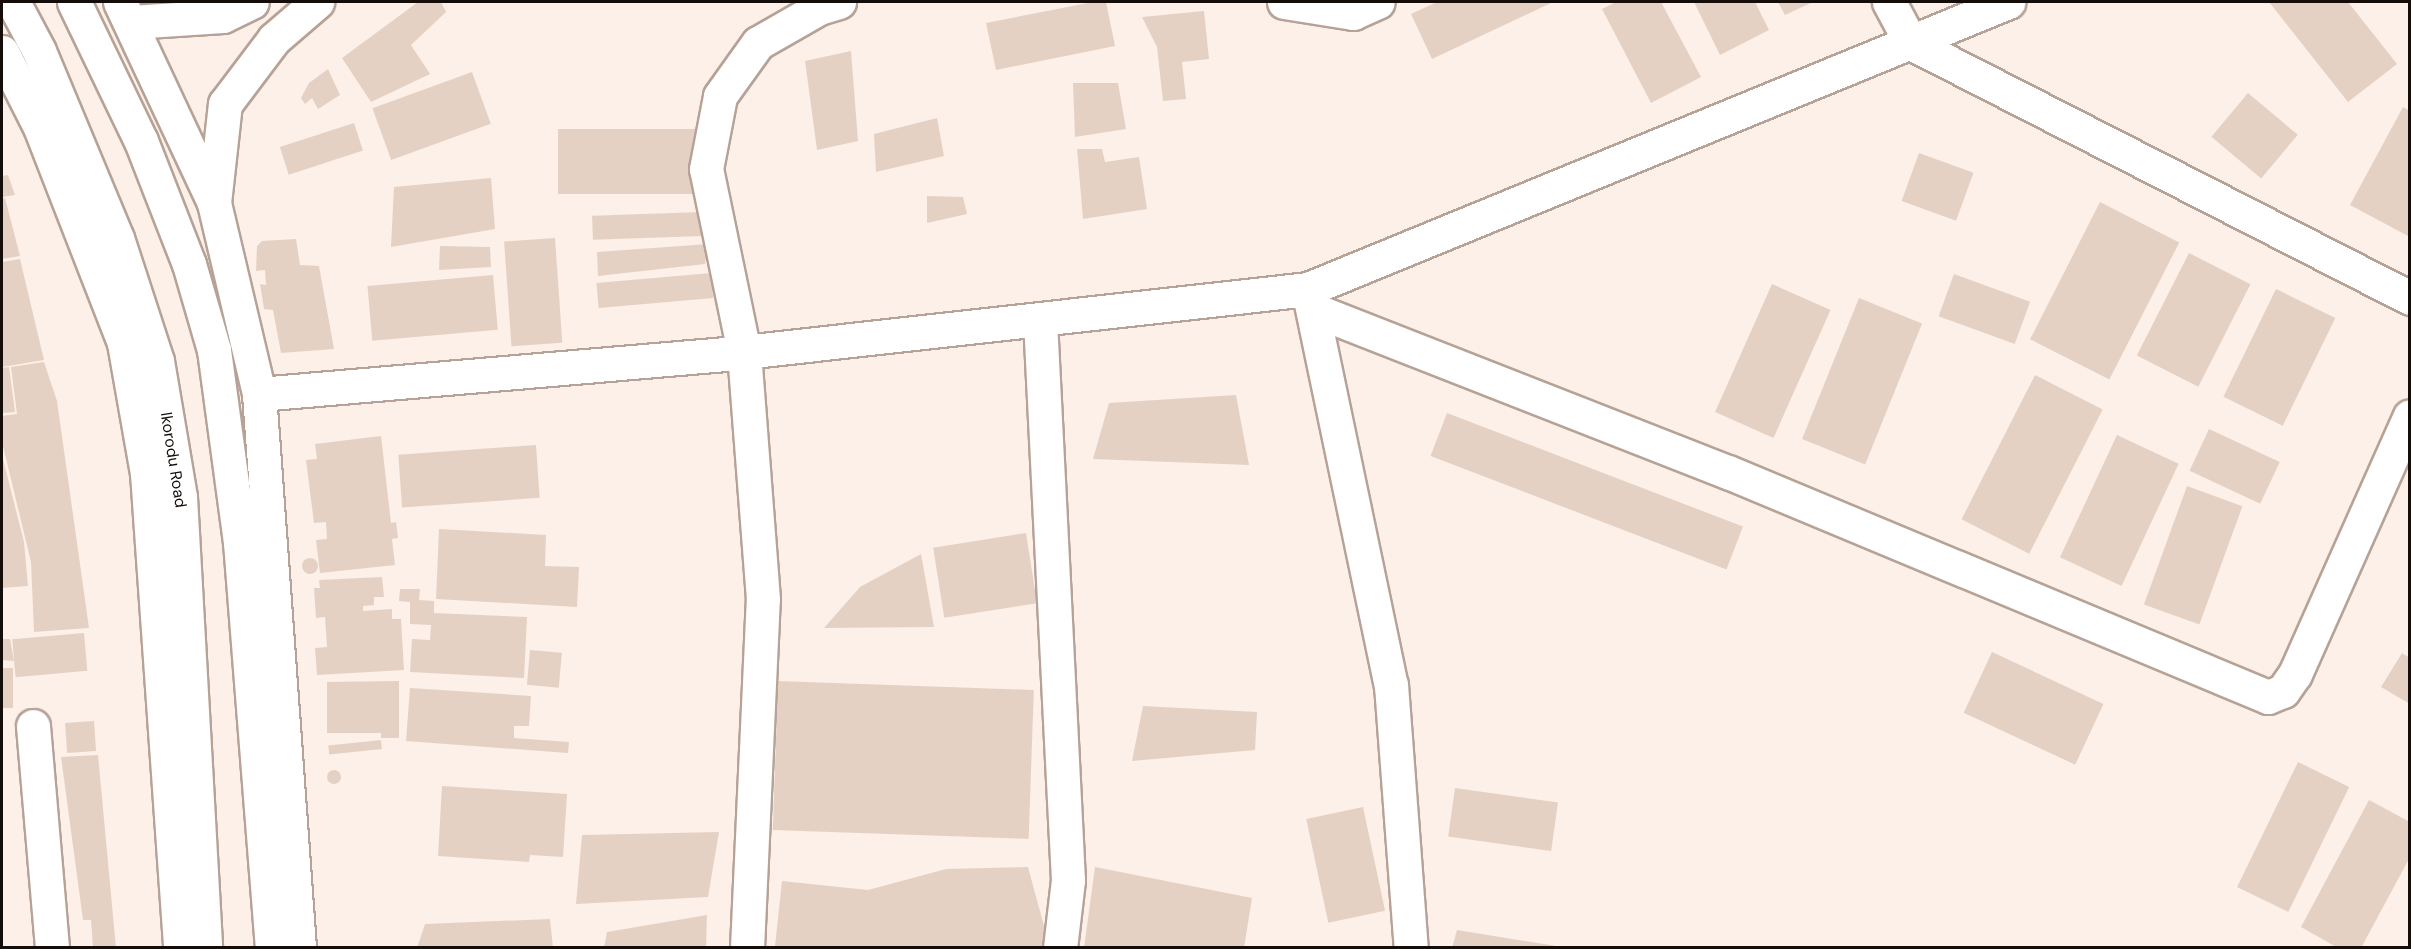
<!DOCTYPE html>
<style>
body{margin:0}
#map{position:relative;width:2411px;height:949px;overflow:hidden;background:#fcf0e8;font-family:"DM Sans",sans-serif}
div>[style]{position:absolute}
.building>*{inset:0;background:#e5d1c4;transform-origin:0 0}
.round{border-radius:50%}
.roads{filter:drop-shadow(2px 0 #b6a296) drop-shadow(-2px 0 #b6a296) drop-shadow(0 2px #b6a296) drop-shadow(0 -2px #b6a296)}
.minor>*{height:33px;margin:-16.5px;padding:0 16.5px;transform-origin:16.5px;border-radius:16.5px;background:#fff}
.highway>*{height:33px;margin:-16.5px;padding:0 16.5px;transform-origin:16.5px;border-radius:16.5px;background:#fff}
span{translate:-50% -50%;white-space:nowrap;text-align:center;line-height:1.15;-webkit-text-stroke:4.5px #fff;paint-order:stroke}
.street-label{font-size:16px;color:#140d09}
.frame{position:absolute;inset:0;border:3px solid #140d09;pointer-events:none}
</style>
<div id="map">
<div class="building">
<i style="clip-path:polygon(418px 2px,441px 2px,446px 12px,411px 45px,430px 74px,371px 102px,342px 58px)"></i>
<i style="clip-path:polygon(1093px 2px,1106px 2px,1115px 46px,996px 70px,986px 23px)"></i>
<i style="clip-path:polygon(1437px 2px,1553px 2px,1432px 59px,1411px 14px)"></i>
<i style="clip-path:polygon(1616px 2px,1661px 2px,1701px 77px,1651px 103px,1602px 9px)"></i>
<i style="clip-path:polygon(1694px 2px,1755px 2px,1769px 30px,1720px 55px)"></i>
<i style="clip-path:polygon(1778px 2px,1813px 2px,1785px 15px)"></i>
<i style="clip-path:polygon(2269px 2px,2348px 2px,2397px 64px,2348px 102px)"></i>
<i style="clip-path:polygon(1204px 11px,1209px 59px,1182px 62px,1186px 99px,1163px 101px,1157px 47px,1142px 17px)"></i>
<i style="clip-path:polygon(851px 51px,858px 141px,817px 150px,805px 61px)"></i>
<i style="clip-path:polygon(328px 69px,340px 95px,318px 109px,312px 98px,305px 104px,301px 98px,309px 83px)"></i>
<i style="left:472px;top:72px;width:55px;height:106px;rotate:70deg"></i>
<i style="clip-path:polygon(1073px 83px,1118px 83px,1126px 129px,1075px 137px)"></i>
<i style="left:2248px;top:93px;width:65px;height:57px;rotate:40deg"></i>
<i style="clip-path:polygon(2403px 107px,2410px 111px,2408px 236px,2350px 205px)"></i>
<i style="clip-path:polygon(937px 118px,944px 156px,876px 172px,874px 134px)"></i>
<i style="left:354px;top:123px;width:29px;height:78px;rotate:72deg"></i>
<i style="left:696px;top:129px;width:65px;height:138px;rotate:90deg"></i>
<i style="clip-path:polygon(1077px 149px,1102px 149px,1105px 162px,1139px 157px,1147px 209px,1083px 219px)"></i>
<i style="left:1919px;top:153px;width:58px;height:51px;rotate:20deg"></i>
<i style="clip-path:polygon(8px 175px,15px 195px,2px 197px,2px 176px)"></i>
<i style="clip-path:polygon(491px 178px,495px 229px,391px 247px,394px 187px)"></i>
<i style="clip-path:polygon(927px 196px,963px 197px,967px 214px,927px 223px)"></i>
<i style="clip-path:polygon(5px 198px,20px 256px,2px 259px,2px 199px)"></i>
<i style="left:2100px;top:202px;width:89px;height:154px;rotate:27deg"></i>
<i style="left:702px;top:212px;width:24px;height:110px;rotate:88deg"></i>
<i style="left:555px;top:238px;width:105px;height:51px;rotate:86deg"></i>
<i style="clip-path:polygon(296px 239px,300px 265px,319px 266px,334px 349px,281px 353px,273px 310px,264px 309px,260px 284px,266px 285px,265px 270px,256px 271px,257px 246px,262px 241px)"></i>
<i style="clip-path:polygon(708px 244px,705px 264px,598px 276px,597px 252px)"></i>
<i style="clip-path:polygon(440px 246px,490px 247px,491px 267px,439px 270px)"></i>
<i style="left:2189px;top:253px;width:69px;height:115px;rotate:27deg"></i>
<i style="clip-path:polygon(20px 259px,44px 360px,2px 367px,2px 262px)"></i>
<i style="left:711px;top:273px;width:25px;height:115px;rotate:85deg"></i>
<i style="left:1954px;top:274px;width:81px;height:45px;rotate:20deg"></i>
<i style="left:493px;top:275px;width:55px;height:126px;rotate:85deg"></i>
<i style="left:1772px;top:284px;width:64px;height:140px;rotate:24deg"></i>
<i style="left:2276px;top:289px;width:66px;height:120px;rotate:26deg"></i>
<i style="left:1859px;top:298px;width:68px;height:152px;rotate:22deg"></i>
<i style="clip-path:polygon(44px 362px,57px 401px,89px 628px,34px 632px,31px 562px,2px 442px,2px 416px,17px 414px,11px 367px)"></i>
<i style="clip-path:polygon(9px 367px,15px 412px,2px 413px,2px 368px)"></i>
<i style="left:2035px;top:375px;width:76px;height:162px;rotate:27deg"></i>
<i style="clip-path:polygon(1236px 395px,1249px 465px,1093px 459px,1109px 403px)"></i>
<i style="left:1447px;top:413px;width:317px;height:46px;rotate:21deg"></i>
<i style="left:2209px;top:429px;width:78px;height:46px;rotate:25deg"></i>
<i style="left:2117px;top:435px;width:68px;height:135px;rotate:25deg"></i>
<i style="clip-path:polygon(381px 436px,391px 523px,396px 522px,398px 538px,392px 539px,395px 565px,320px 573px,316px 540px,327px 539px,326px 522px,314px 523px,306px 460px,317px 459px,315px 444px)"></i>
<i style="left:536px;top:445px;width:53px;height:138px;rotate:86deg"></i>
<i style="clip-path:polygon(2px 455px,24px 542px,28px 586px,2px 588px)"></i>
<i style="left:2187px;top:486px;width:59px;height:126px;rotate:20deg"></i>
<i style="clip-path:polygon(439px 529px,546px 535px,545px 566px,579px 567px,577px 607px,436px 599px)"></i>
<i style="left:1026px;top:533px;width:71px;height:94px;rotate:81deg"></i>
<i style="clip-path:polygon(921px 554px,934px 627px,824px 628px,860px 587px)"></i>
<i class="round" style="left:302px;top:558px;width:16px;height:16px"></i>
<i style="clip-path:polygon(382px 577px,384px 597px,374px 597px,374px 605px,363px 606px,363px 611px,392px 609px,392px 619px,401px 619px,404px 670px,317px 675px,315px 648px,327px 647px,325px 617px,316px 618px,314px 588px,320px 588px,319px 580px)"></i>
<i style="clip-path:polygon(400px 589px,420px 589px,419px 600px,434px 601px,434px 613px,527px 617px,524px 678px,410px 672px,412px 639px,430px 640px,431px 625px,410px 624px,410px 602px,399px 601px)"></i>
<i style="left:84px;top:633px;width:38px;height:72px;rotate:85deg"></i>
<i style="clip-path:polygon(2px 639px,10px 639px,14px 661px,2px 660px)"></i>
<i style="left:530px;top:650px;width:32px;height:35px;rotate:5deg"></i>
<i style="left:1992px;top:652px;width:123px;height:67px;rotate:25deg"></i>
<i style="clip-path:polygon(2402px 653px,2410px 658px,2410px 704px,2381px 687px)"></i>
<i style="left:2px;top:668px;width:11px;height:40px"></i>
<i style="clip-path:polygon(399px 681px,399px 738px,381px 738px,381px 733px,327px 733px,327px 682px)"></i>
<i style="left:778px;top:681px;width:256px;height:149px;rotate:2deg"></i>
<i style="clip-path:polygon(410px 688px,531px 696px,529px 726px,514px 726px,514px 738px,569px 742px,568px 753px,406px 741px)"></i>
<i style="clip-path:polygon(1143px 706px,1257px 712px,1255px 750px,1132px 761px)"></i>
<i style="left:94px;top:721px;width:30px;height:29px;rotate:86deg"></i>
<i style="left:381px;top:740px;width:9px;height:53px;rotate:84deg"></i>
<i style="clip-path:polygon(98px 755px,116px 948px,93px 948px,91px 920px,83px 920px,61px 757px)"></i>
<i style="left:2298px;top:762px;width:57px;height:139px;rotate:26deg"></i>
<i class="round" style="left:327px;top:770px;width:14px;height:14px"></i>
<i style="clip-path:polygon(442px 786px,567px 794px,563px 857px,530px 855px,529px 862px,438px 856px)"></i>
<i style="left:1455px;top:788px;width:104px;height:49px;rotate:8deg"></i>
<i style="clip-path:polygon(2369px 800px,2410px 822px,2410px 857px,2361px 948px,2338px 948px,2301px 927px)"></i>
<i style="left:1363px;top:807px;width:106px;height:58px;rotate:78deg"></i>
<i style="clip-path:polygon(719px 832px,708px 897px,576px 904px,582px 835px)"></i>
<i style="clip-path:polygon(1028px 867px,1050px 948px,775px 946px,782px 881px,868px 890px,946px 869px)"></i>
<i style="clip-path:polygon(1095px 867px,1252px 898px,1244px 948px,1084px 948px)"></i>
<i style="clip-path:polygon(707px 915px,706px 948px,604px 948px,607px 932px)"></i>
<i style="clip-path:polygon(550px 919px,553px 948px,417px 948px,425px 924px)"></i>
<i style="clip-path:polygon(1457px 930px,1556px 946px,1556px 948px,1452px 948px)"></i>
</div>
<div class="roads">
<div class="minor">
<i style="left:120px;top:2px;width:222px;rotate:64.9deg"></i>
<i style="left:214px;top:203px;width:196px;rotate:76.7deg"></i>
<i style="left:259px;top:394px;width:555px;rotate:85.87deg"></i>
<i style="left:1284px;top:2px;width:70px;rotate:9.1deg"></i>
<i style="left:1353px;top:13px;width:27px;rotate:-24deg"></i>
<i style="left:1889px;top:2px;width:47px;rotate:61.8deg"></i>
<i style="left:1911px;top:43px;width:560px;rotate:27.07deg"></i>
<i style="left:131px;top:22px;width:92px;rotate:-3.7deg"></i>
<i style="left:223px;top:16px;width:32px;rotate:-26deg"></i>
<i style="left:2px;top:52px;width:84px;rotate:63.1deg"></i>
<i style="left:40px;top:127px;width:232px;rotate:68.7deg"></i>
<i style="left:124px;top:343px;width:132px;rotate:80deg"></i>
<i style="left:147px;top:473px;width:476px;rotate:86deg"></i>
<i style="left:214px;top:203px;width:100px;rotate:-83.7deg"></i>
<i style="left:225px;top:104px;width:81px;rotate:-53deg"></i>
<i style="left:274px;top:39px;width:57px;rotate:-40.7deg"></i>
<i style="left:1309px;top:294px;width:400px;rotate:78.2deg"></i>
<i style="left:1391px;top:685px;width:264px;rotate:85.7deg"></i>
<i style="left:1314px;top:310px;width:445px;rotate:21.4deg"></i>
<i style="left:1728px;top:472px;width:585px;rotate:22.62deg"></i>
<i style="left:2268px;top:697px;width:16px;rotate:-22deg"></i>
<i style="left:2283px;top:691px;width:21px;rotate:-55deg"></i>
<i style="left:2295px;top:674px;width:282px;rotate:-66deg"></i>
<i style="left:1040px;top:320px;width:561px;rotate:87.14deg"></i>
<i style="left:1068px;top:880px;width:68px;rotate:96.7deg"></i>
<i style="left:259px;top:394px;width:487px;rotate:-4.9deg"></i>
<i style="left:744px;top:352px;width:568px;rotate:-6.37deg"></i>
<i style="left:1308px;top:289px;width:757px;rotate:-22.29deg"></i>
<i style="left:33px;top:726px;width:223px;rotate:85.1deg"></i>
<i style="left:747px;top:948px;width:349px;rotate:-87.4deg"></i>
<i style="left:763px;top:599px;width:248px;rotate:-94.4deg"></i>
<i style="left:744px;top:352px;width:187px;rotate:-101.7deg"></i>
<i style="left:706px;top:169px;width:74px;rotate:-79.1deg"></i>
<i style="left:720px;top:96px;width:65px;rotate:-54.4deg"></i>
<i style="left:758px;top:43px;width:70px;rotate:-29.8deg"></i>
<i style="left:819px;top:8px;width:21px;rotate:-17deg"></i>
</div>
<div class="highway">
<i style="left:13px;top:2px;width:55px;rotate:62deg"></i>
<i style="left:39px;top:51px;width:203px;rotate:67.4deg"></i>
<i style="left:117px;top:238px;width:129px;rotate:72deg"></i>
<i style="left:157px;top:361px;width:138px;rotate:80.4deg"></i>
<i style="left:180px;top:497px;width:452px;rotate:86.8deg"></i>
<i style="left:74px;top:2px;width:154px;rotate:64.3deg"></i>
<i style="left:141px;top:141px;width:132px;rotate:68.7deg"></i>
<i style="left:189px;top:264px;width:90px;rotate:73.8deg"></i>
<i style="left:214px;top:350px;width:194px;rotate:82.3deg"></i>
<i style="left:240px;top:542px;width:407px;rotate:85.5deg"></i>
</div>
</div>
<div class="street-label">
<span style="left:173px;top:460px;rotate:81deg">Ikorodu Road</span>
</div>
<div class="frame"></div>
</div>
